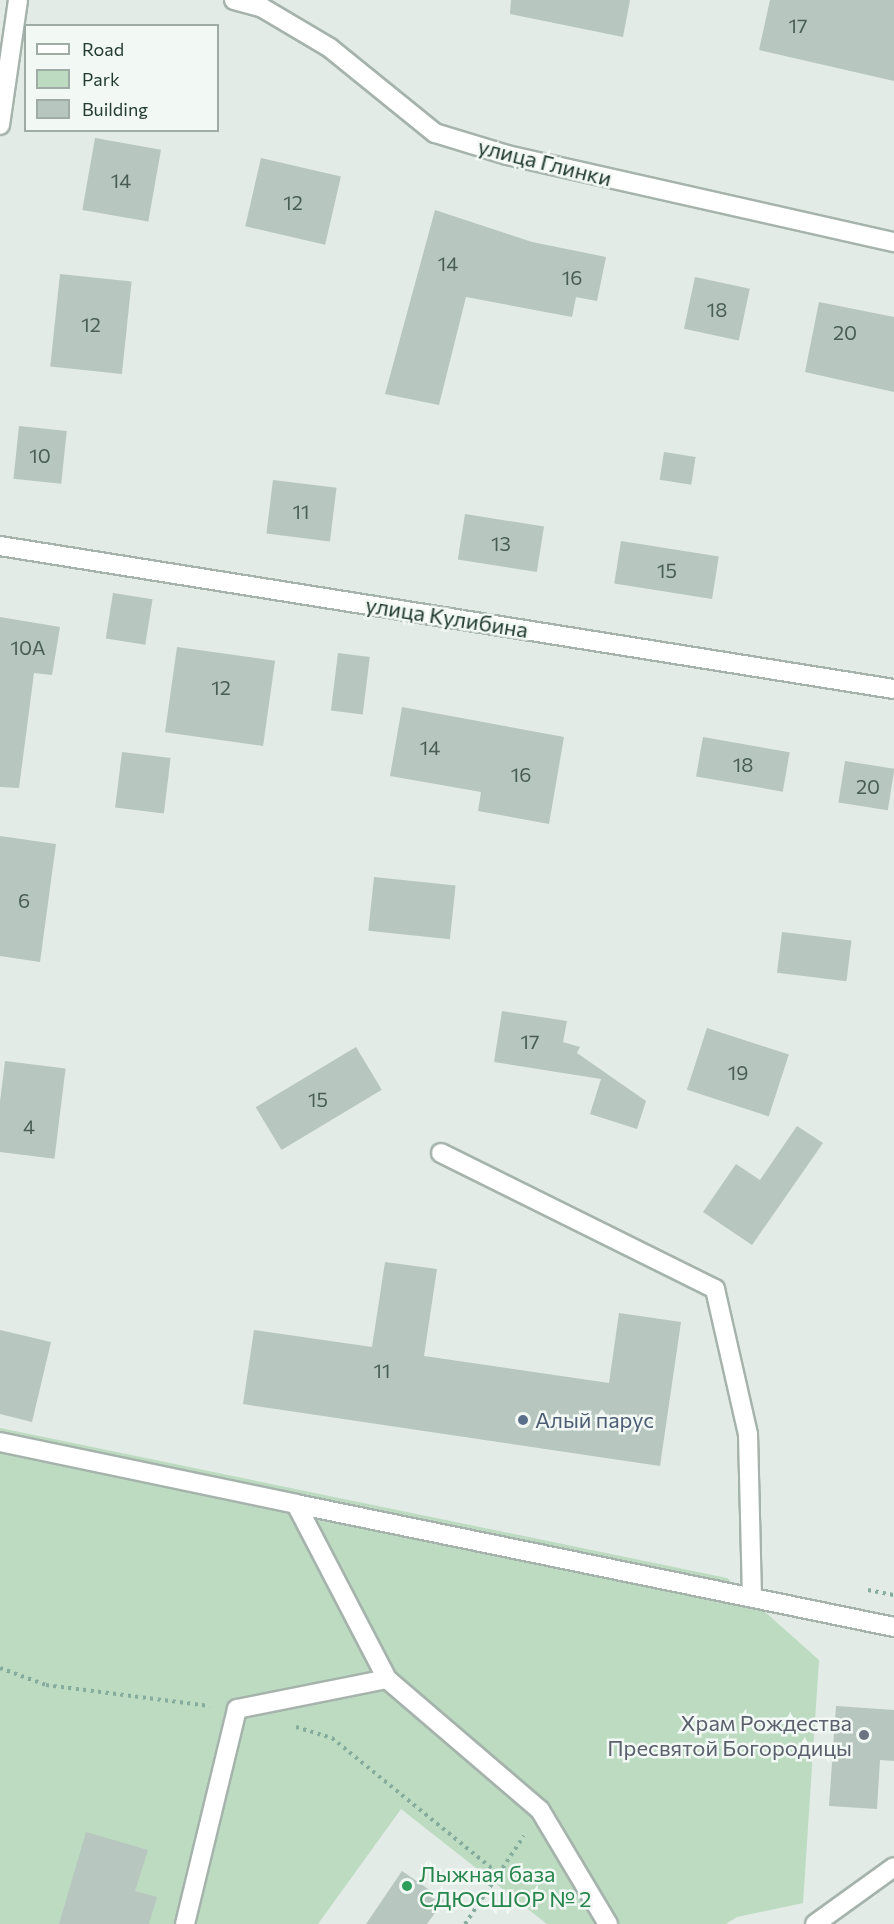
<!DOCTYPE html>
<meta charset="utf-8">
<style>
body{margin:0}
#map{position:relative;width:894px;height:1924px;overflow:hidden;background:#e2ebe6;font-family:Commissioner,sans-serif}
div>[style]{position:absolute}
.green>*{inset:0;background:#bcdbc1}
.building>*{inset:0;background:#b7c6bf;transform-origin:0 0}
.path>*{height:4px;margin-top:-2px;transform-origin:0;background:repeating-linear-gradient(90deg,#85ac9c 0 3px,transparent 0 7.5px)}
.roads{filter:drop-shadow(2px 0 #a5b3ac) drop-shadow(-2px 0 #a5b3ac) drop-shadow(0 2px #a5b3ac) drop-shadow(0 -2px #a5b3ac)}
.service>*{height:18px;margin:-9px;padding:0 9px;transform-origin:9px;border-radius:9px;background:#fff}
.minor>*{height:18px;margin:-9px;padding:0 9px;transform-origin:9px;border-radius:9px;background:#fff}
.dots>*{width:16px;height:16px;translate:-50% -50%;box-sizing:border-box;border:3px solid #f2f8f4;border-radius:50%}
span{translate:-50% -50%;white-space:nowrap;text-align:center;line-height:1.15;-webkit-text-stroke:5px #f2f8f4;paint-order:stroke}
.number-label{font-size:20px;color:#485e55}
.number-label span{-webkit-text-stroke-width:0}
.street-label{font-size:22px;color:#233b32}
.service-label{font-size:22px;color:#4e5e75}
.left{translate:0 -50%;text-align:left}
.worship-label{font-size:22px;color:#5b616d}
.right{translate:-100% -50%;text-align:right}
.leisure-label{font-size:22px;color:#27864d}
.legend{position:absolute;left:24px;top:24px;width:195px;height:108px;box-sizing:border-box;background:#f2f8f4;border:2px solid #9faca6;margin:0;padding:8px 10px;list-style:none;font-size:18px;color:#233b32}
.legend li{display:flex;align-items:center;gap:12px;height:30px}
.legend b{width:30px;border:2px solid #9faca6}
</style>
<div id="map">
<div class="green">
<i style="clip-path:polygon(0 1428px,727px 1578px,819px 1660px,803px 1903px,737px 1917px,726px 1924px,547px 1924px,401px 1809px,318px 1924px,0 1924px)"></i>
</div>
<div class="building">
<i style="clip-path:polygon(511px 0,630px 0,623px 37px,510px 14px)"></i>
<i style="clip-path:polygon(770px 0,894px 0,894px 81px,759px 50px)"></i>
<i style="left:95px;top:138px;width:67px;height:73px;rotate:10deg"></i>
<i style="left:261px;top:158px;width:82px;height:70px;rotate:13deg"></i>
<i style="clip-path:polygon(435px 210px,532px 242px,606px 257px,597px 301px,576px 297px,572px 317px,466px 297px,439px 405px,385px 394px)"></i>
<i style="left:60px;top:274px;width:72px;height:93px;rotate:6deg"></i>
<i style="left:695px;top:277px;width:56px;height:53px;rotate:12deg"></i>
<i style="clip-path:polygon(819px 302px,894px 317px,894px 392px,805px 372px)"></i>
<i style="left:19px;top:426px;width:48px;height:53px;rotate:6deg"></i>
<i style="left:664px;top:452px;width:32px;height:28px;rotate:9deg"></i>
<i style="left:273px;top:480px;width:64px;height:54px;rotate:7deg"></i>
<i style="left:465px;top:514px;width:80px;height:46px;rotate:9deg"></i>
<i style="left:621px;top:541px;width:99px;height:43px;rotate:9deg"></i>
<i style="left:113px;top:593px;width:40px;height:46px;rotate:9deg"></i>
<i style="clip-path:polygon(0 617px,60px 627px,52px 675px,34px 673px,19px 788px,0 787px)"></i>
<i style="left:177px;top:647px;width:99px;height:86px;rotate:8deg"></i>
<i style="left:338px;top:653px;width:32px;height:58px;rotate:7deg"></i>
<i style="clip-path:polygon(402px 707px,564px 737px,549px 824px,478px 811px,481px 792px,390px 776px)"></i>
<i style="left:703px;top:737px;width:88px;height:40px;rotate:10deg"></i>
<i style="left:122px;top:752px;width:49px;height:56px;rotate:7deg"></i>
<i style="left:845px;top:761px;width:50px;height:42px;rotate:9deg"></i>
<i style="clip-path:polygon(0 836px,56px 844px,40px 962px,0 956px)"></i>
<i style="left:374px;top:877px;width:82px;height:54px;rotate:6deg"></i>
<i style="left:782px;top:932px;width:70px;height:41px;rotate:7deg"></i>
<i style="clip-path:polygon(502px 1011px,567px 1021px,563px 1042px,580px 1047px,577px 1053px,646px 1101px,637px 1129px,590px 1114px,601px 1079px,494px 1062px)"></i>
<i style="left:707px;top:1028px;width:86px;height:65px;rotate:18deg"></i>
<i style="left:356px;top:1047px;width:50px;height:117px;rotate:59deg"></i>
<i style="left:5px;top:1061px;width:61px;height:91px;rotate:7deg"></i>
<i style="clip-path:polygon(797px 1126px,823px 1143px,752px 1245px,703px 1212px,736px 1164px,760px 1180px)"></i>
<i style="clip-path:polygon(385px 1262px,437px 1269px,424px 1356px,609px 1383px,619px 1313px,681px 1322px,660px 1466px,243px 1404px,254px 1330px,372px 1347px)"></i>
<i style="clip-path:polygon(0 1330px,51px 1342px,32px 1422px,0 1414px)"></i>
<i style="clip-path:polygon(836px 1706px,894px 1710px,894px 1761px,880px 1760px,877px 1809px,829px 1806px)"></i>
<i style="clip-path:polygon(86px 1832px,148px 1850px,135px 1891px,157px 1897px,149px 1924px,59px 1924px)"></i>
<i style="clip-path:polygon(402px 1871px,444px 1900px,427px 1924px,366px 1924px)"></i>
</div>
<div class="path">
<i style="left:868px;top:1590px;width:26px;rotate:11deg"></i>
<i style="left:0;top:1668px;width:49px;rotate:20.3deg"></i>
<i style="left:46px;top:1685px;width:165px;rotate:7.3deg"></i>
<i style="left:296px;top:1727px;width:38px;rotate:17deg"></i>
<i style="left:332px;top:1738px;width:217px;rotate:39.2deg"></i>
<i style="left:465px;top:1924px;width:106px;rotate:-56.2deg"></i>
</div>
<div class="roads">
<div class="service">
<i style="left:441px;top:1153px;width:306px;rotate:26.4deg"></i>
<i style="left:715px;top:1289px;width:149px;rotate:77.2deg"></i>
<i style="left:748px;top:1434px;width:163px;rotate:88.6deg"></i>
<i style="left:0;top:1442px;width:302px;rotate:11.8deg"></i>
<i style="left:296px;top:1504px;width:197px;rotate:62.5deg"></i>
<i style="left:387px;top:1679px;width:201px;rotate:40.6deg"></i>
<i style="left:540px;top:1810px;width:133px;rotate:59.2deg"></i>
<i style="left:296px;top:1504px;width:611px;rotate:11.62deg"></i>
<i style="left:185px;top:1924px;width:221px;rotate:-76.4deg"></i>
<i style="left:237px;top:1709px;width:153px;rotate:-11.3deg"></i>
<i style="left:815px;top:1924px;width:97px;rotate:-35.8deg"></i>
</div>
<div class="minor">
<i style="left:234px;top:0;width:28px;rotate:15deg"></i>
<i style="left:261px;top:7px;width:80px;rotate:30.7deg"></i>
<i style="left:330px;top:48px;width:135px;rotate:39deg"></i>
<i style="left:435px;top:133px;width:75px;rotate:17deg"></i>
<i style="left:507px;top:155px;width:397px;rotate:12.7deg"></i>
<i style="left:0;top:125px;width:126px;rotate:-81.8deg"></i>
<i style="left:0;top:546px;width:905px;rotate:9.09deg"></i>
</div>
</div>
<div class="dots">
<i style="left:523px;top:1420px;background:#5c6f8a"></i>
<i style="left:864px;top:1735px;background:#6b7280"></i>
<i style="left:407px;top:1886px;background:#2e9e5b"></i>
</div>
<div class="number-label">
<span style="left:798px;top:25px">17</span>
<span style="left:121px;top:180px">14</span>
<span style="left:293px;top:202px">12</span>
<span style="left:448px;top:263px">14</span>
<span style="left:572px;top:277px">16</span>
<span style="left:717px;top:309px">18</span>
<span style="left:91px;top:324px">12</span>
<span style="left:845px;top:332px">20</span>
<span style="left:40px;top:455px">10</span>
<span style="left:301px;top:511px">11</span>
<span style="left:501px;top:543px">13</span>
<span style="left:667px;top:570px">15</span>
<span style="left:28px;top:647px">10А</span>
<span style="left:221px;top:687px">12</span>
<span style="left:430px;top:747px">14</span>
<span style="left:743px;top:764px">18</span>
<span style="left:521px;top:774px">16</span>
<span style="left:868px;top:786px">20</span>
<span style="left:24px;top:900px">6</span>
<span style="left:530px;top:1041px">17</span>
<span style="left:738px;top:1072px">19</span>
<span style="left:318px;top:1099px">15</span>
<span style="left:29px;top:1126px">4</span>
<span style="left:382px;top:1370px">11</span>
</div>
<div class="street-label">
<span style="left:545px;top:162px;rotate:14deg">улица Глинки</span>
<span style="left:447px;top:617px;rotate:9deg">улица Кулибина</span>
</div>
<div class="service-label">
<span class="left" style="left:535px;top:1420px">Алый парус</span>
</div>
<div class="worship-label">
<span class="right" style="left:852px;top:1735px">Храм Рождества<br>Пресвятой Богородицы</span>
</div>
<div class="leisure-label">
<span class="left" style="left:419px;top:1886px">Лыжная база<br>СДЮСШОР № 2</span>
</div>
<ul class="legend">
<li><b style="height:8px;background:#fff"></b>Road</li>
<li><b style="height:16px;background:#bcdbc1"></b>Park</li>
<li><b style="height:16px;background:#b7c6bf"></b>Building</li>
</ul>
</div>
